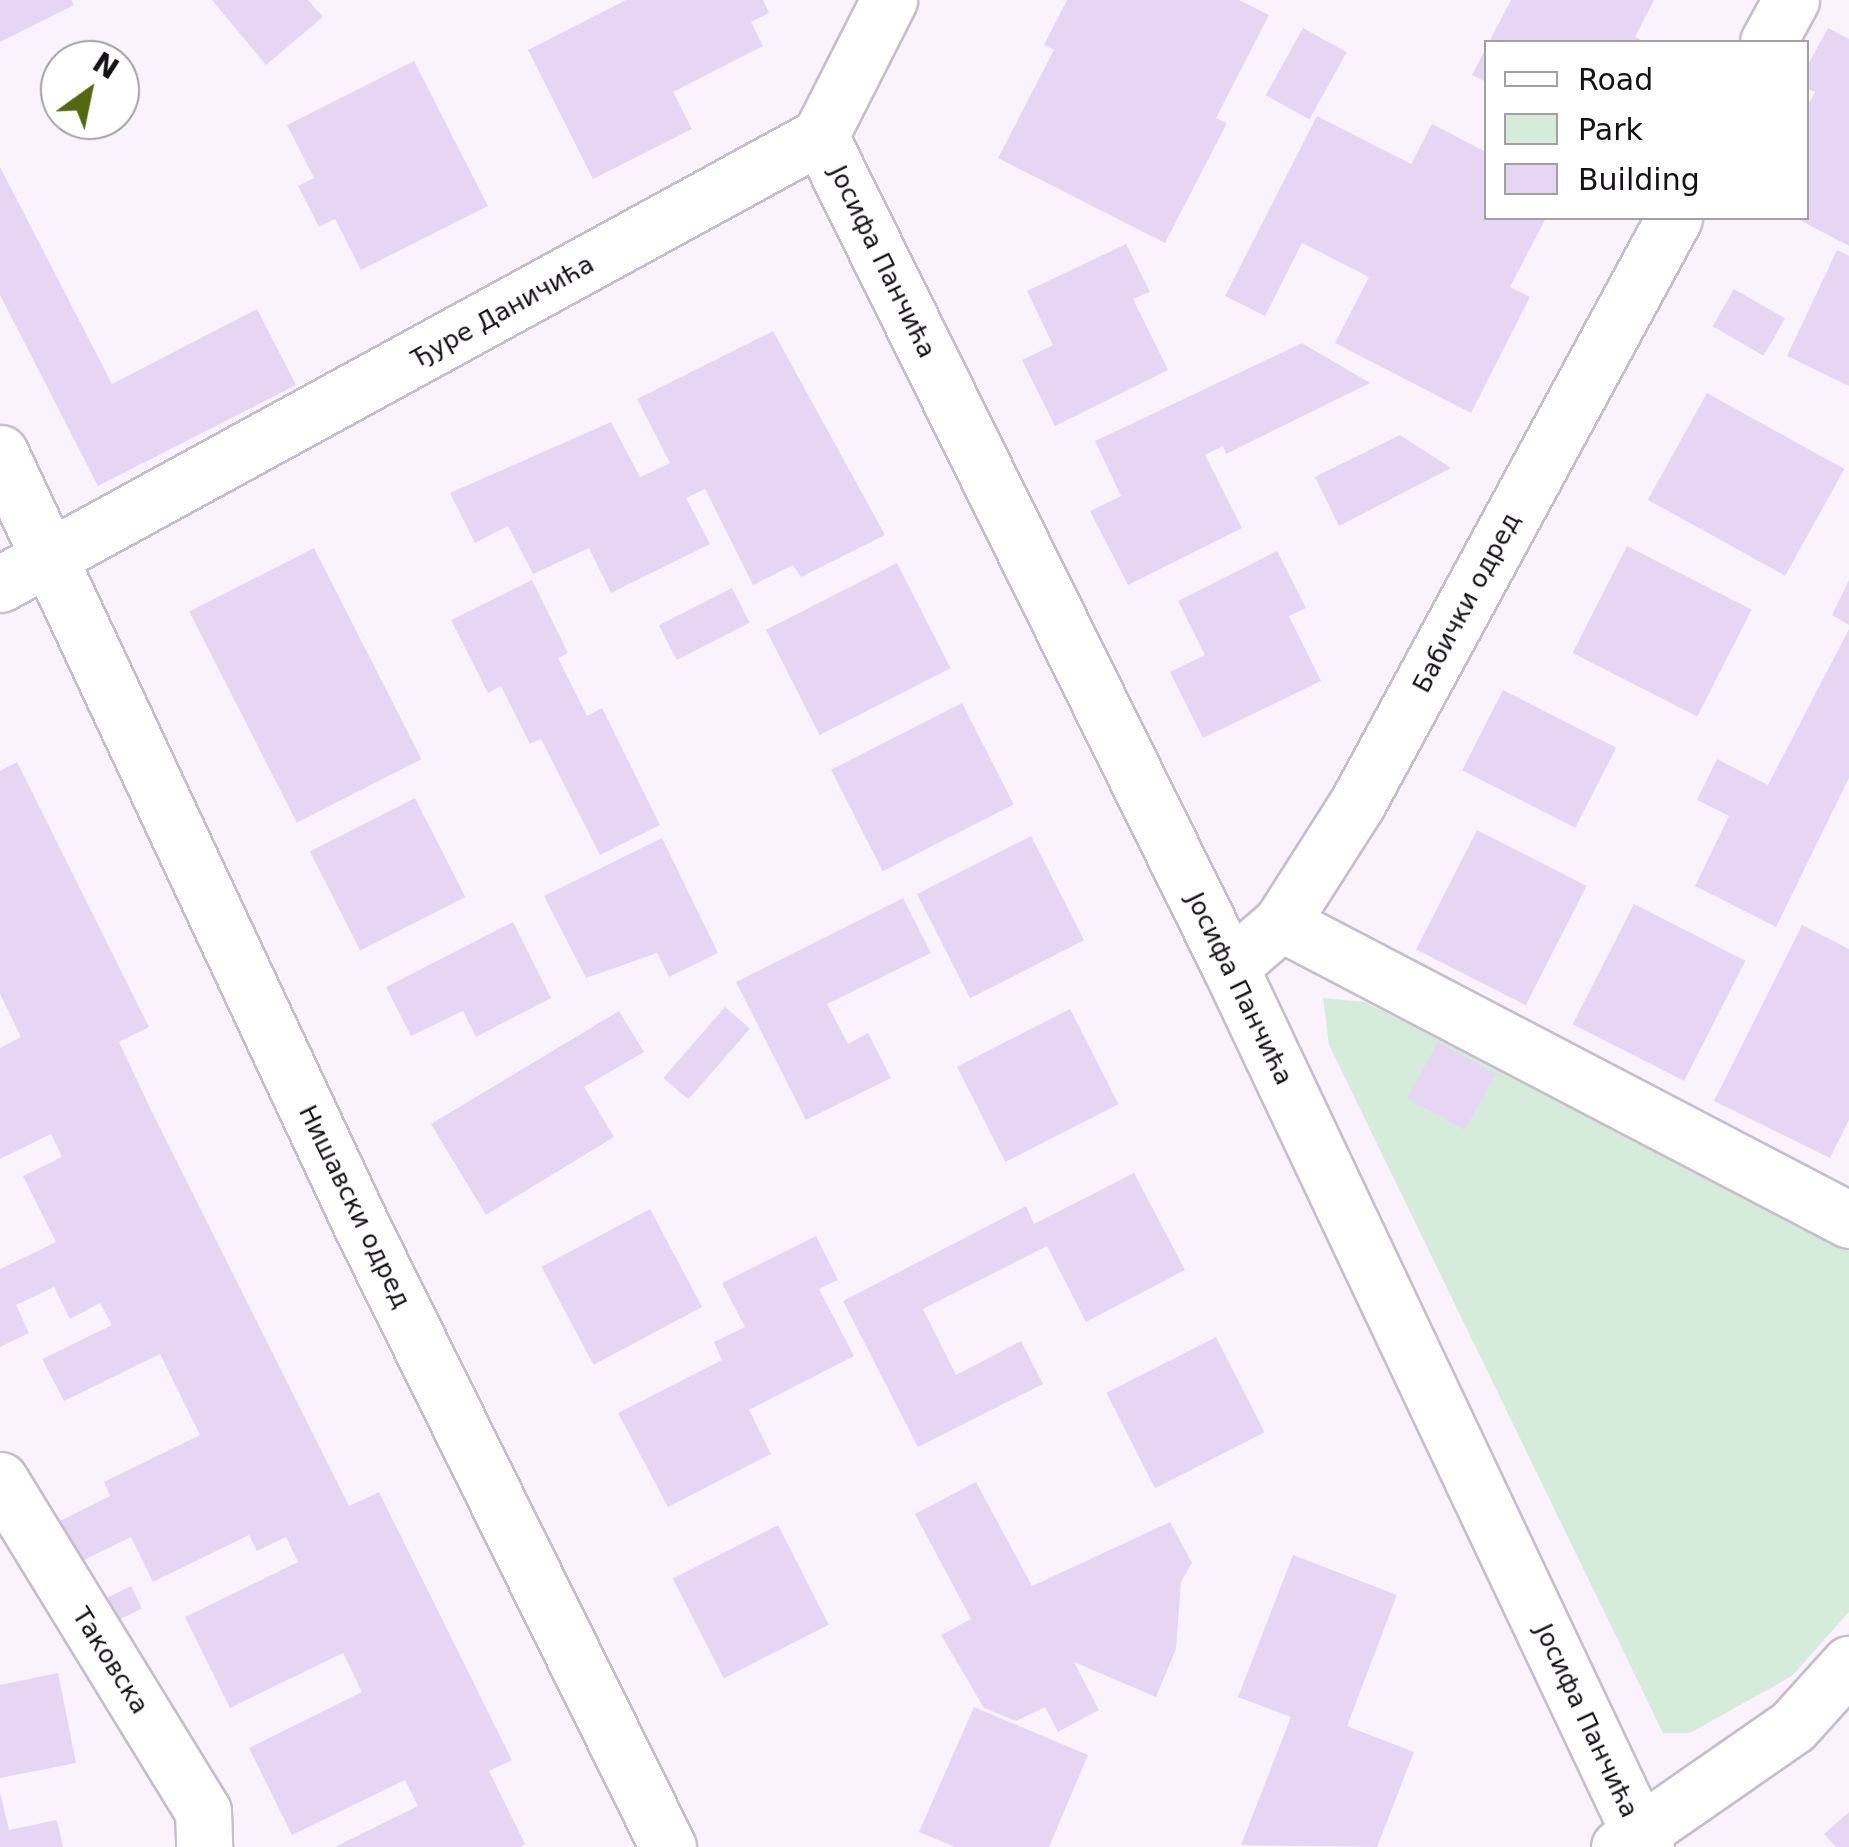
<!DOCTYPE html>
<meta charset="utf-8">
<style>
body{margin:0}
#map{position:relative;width:1849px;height:1847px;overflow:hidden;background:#faf3fe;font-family:"DejaVu Sans",sans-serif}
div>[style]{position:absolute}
.green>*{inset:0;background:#d6ecda}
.building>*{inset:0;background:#e7d6f3;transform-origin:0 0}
.roads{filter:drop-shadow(2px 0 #c7bdcf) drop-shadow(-2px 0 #c7bdcf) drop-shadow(0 2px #c7bdcf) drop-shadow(0 -2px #c7bdcf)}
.minor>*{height:55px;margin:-27.5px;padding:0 27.5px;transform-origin:27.5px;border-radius:27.5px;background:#fff}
span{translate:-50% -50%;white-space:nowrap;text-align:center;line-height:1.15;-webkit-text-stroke:8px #fff;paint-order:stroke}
.street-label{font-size:25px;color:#151117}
.legend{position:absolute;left:1484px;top:40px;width:325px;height:180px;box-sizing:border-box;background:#fff;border:2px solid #a1a0a2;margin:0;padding:12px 18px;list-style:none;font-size:30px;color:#151117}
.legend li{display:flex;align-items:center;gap:20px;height:50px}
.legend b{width:50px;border:2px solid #a1a0a2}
.north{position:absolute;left:40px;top:40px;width:100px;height:100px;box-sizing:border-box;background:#fff;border:2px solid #a1a0a2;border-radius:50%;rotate:33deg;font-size:28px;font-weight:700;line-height:40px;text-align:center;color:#151117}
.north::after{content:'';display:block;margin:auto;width:35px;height:45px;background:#566712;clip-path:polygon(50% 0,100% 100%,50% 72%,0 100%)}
</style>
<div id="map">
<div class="green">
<i style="clip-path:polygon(1323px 998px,1365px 1002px,1849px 1244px,1849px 1612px,1792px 1676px,1690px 1733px,1663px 1733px,1329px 1045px)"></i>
</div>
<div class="building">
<i style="clip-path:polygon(0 0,71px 0,74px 5px,0 42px)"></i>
<i style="clip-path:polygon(212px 0,308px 0,323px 17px,266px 65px)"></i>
<i style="clip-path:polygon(626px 0,763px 0,769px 13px,751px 22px,763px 46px,673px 92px,692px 129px,593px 179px,528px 50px)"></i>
<i style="clip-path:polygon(1067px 0,1239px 0,1269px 15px,1216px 118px,1227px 123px,1165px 243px,998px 158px,1054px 50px,1044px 45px)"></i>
<i style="clip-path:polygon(1511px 0,1654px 0,1635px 37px,1645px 42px,1489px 42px)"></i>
<i style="left:1303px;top:28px;width:50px;height:77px;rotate:29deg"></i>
<i style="clip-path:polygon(1828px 28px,1849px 39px,1849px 246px,1796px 218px,1806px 218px,1806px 109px,1815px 92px,1806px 88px,1806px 68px)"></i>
<i style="clip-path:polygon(1486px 48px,1486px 82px,1472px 75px)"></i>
<i style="clip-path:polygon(414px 61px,488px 206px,361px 270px,335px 219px,319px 227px,298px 186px,314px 178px,287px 125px)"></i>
<i style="clip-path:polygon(1317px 116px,1411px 164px,1432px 124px,1486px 152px,1486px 218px,1546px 218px,1510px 287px,1530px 297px,1471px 413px,1335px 343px,1369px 277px,1302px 243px,1265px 316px,1225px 296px)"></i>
<i style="clip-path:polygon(0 167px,112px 384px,257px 309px,296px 385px,98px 486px,0 295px)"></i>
<i style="clip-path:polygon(1126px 244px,1150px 292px,1133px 299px,1168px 370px,1055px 426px,1022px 360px,1053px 345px,1027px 291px)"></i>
<i style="clip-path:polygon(1837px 250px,1849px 256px,1849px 386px,1787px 356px)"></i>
<i style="left:1734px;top:289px;width:59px;height:43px;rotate:30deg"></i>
<i style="clip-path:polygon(773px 331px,885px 535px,801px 577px,793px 565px,753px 585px,705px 489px,686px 498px,710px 544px,611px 593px,589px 548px,533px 574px,508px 526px,475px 543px,450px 493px,611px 422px,640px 477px,670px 463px,637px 399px)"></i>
<i style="clip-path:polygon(1302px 343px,1370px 383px,1226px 454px,1223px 446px,1205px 455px,1242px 528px,1128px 585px,1090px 511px,1121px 496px,1095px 441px)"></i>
<i style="left:1707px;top:393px;width:157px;height:122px;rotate:29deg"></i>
<i style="clip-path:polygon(1400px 435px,1451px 468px,1339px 526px,1315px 477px)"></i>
<i style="left:1627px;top:546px;width:140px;height:120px;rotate:27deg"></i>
<i style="left:314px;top:548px;width:237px;height:140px;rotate:63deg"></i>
<i style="clip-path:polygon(1277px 551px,1306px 608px,1289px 616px,1321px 681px,1203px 738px,1170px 672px,1205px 655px,1178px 601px)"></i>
<i style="left:897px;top:563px;width:118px;height:147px;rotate:63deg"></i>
<i style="clip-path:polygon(532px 580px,568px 653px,558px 658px,587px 716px,602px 708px,660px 825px,600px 855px,541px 739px,530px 744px,501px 686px,488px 693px,451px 620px)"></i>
<i style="clip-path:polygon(1849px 580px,1849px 625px,1832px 615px)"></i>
<i style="left:732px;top:588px;width:39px;height:82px;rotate:63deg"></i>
<i style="clip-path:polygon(1849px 629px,1849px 778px,1776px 927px,1695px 886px,1729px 816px,1697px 800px,1717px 759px,1768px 785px)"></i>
<i style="left:1503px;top:690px;width:127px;height:90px;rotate:27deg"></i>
<i style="left:962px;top:703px;width:114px;height:147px;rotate:63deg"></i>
<i style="clip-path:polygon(17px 762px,149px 1027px,119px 1042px,152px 1112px,349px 1506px,379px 1492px,512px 1760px,489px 1771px,525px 1844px,520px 1847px,335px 1847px,418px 1806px,405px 1780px,292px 1835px,249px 1748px,362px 1692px,343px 1653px,230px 1708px,185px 1617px,298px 1562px,286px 1537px,257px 1551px,249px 1535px,153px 1582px,131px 1537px,78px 1563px,58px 1522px,110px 1496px,104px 1482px,200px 1435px,160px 1354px,64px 1401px,42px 1359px,112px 1325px,100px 1303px,70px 1319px,54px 1287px,16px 1305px,29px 1333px,0 1347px,0 1269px,56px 1242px,23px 1176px,62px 1157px,51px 1134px,0 1159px,0 1048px,21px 1037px,0 994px,0 771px)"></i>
<i style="left:415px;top:798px;width:111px;height:118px;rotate:63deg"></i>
<i style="left:1477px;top:830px;width:123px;height:134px;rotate:27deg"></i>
<i style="left:1031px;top:836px;width:117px;height:128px;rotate:63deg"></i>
<i style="clip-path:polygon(662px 838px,718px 953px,669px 977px,657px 953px,586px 978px,544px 896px)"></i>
<i style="clip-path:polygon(903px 898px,931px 953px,827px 1004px,848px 1044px,868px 1033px,891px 1078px,806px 1120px,736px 982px)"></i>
<i style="left:1634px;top:904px;width:125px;height:135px;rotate:27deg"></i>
<i style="clip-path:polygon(513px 922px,551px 998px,476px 1037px,463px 1011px,411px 1036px,386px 987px)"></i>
<i style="clip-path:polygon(1802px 925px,1849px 949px,1849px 1120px,1830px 1158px,1714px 1101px)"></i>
<i style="left:725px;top:1007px;width:33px;height:94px;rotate:41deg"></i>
<i style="left:1070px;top:1009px;width:107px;height:127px;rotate:63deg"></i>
<i style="clip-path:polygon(619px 1011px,644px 1052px,584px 1087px,614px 1137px,486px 1215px,431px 1124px)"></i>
<i style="left:1438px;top:1042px;width:66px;height:64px;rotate:29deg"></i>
<i style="clip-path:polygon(1134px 1173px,1185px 1270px,1086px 1322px,1047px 1246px,923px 1309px,956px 1375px,1021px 1341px,1043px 1384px,918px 1447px,843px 1301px,1026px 1206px,1034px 1224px)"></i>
<i style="left:650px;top:1209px;width:111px;height:123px;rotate:62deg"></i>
<i style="clip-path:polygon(816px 1236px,838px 1280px,819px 1289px,854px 1356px,749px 1410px,771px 1454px,668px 1507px,618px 1413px,722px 1360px,714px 1342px,745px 1327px,722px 1283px)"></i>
<i style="left:1216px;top:1337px;width:107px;height:123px;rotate:63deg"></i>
<i style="clip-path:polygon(976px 1482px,1032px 1586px,1170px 1522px,1192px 1563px,1181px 1582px,1176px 1649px,1156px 1697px,1074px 1662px,1099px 1710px,1058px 1732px,1045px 1707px,1016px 1721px,984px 1708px,941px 1635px,971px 1619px,915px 1514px)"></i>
<i style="left:778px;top:1525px;width:112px;height:118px;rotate:63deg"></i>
<i style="clip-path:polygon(1293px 1555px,1397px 1595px,1347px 1726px,1414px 1752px,1377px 1847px,1241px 1845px,1291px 1717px,1238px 1697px)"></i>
<i style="left:131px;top:1586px;width:25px;height:38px;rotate:64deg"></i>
<i style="clip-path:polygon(58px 1673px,76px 1763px,0 1778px,0 1685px)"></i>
<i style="clip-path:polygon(974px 1707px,1088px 1755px,1049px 1847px,955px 1847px,919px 1832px)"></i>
<i style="clip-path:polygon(0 1792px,9px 1830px,57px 1820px,63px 1847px,0 1847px)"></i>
<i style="clip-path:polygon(1849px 1812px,1849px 1847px,1836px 1847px,1824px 1834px)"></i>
</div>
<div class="roads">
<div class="minor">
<i style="left:1768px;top:42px;width:48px;rotate:-61.3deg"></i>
<i style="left:820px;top:136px;width:927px;rotate:63.74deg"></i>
<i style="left:1230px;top:967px;width:973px;rotate:64.7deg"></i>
<i style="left:0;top:453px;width:857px;rotate:64.93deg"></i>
<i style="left:363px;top:1229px;width:689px;rotate:63.73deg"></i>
<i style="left:0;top:584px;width:934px;rotate:-28.65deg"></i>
<i style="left:820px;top:136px;width:153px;rotate:-63.1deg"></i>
<i style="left:1281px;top:923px;width:641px;rotate:27.6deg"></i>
<i style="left:1230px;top:967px;width:67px;rotate:-40.8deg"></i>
<i style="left:1281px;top:923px;width:143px;rotate:-57.5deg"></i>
<i style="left:1358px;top:802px;width:664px;rotate:-61.58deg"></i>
<i style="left:0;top:1480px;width:388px;rotate:58.5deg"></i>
<i style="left:203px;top:1811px;width:36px;rotate:88deg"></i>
<i style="left:1619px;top:1847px;width:212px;rotate:-34.8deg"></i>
<i style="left:1793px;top:1726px;width:84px;rotate:-47.9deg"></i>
</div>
</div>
<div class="street-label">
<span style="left:882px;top:262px;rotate:64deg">Јосифа Панчића</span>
<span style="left:503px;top:312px;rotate:-29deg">Ђуре Даничића</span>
<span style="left:1467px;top:603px;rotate:-62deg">Бабички одред</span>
<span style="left:1239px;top:989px;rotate:64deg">Јосифа Панчића</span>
<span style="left:354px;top:1207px;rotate:64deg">Нишавски одред</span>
<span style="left:110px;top:1661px;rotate:58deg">Таковска</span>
<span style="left:1586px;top:1721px;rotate:65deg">Јосифа Панчића</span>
</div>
<ul class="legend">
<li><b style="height:12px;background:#fff"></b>Road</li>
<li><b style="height:28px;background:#d6ecda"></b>Park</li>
<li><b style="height:28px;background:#e7d6f3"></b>Building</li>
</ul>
<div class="north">N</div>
</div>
